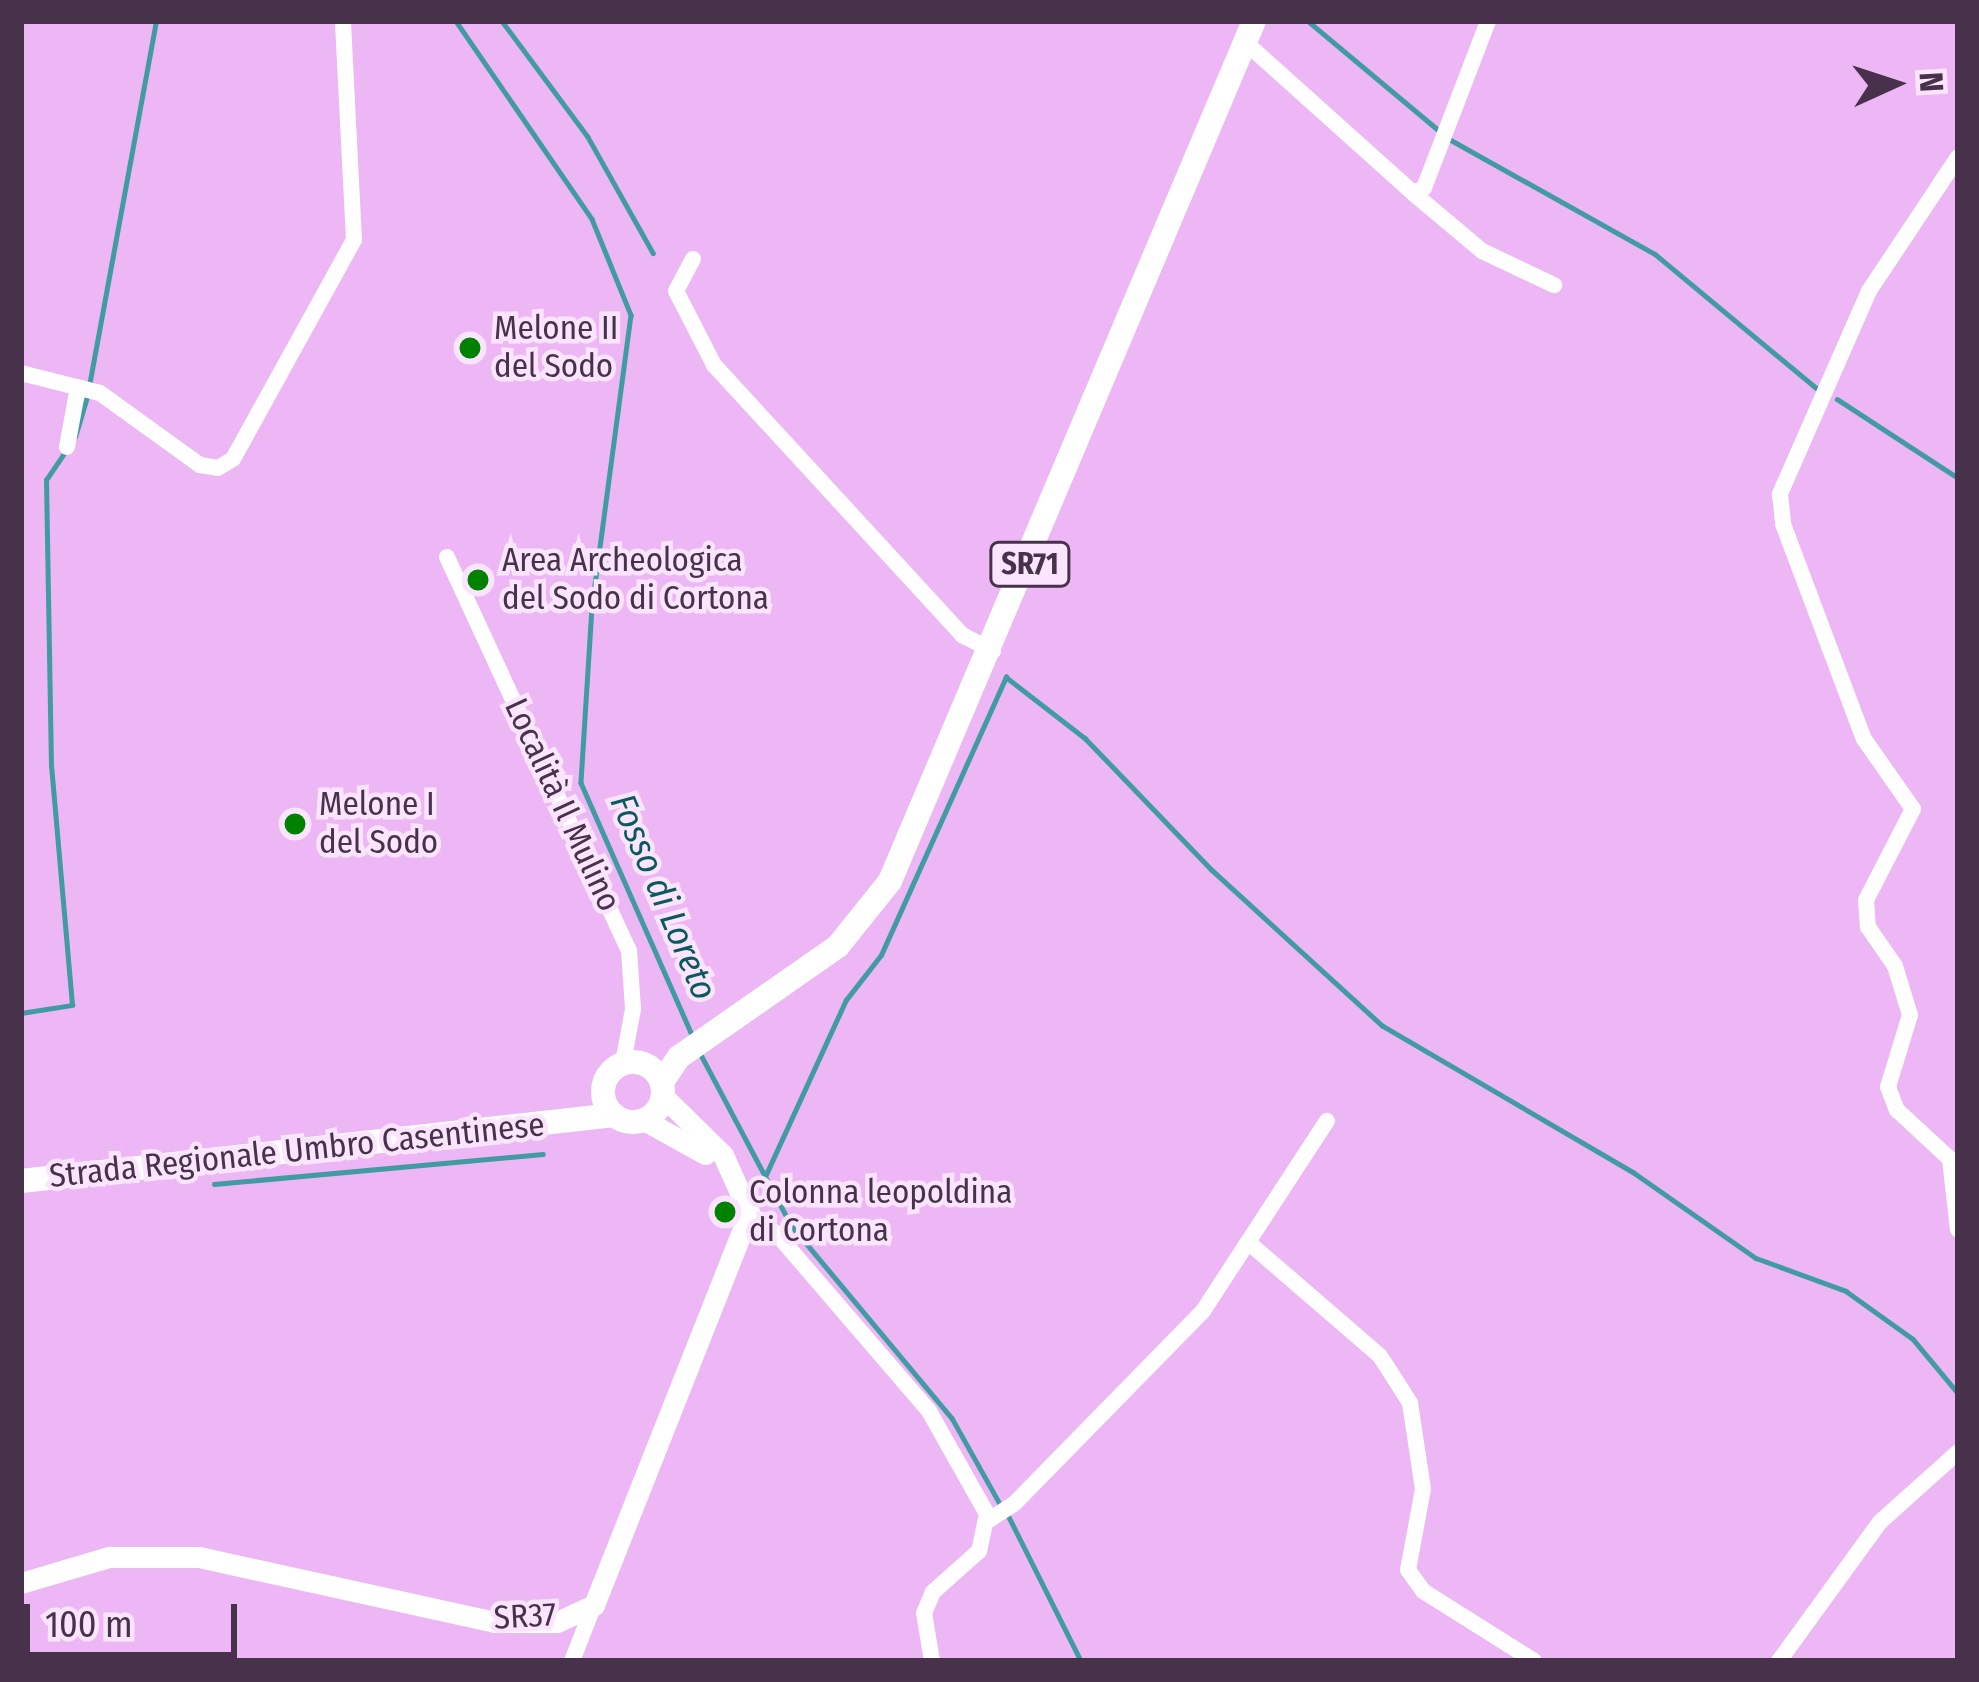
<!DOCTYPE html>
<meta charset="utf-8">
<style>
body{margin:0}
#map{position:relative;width:1979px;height:1682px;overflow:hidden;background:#edb6f4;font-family:"Fira Sans Condensed",sans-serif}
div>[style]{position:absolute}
.stream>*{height:4.5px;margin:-2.25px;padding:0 2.25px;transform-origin:2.25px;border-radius:2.25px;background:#419ba2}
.minor>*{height:16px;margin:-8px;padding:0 8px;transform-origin:8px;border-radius:8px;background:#fff}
.tertiary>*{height:21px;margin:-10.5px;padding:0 10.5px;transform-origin:10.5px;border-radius:10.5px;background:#fff}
.primary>*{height:24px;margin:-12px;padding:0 12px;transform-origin:12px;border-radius:12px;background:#fff}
.primary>.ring{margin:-12px;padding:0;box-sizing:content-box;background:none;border:24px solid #fff;border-radius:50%}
.dots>*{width:33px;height:33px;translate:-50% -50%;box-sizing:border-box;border:6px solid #fbe4fe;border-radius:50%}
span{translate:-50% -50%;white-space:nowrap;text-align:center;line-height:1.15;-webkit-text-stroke:9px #fbe4fe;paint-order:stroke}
.shield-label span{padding:3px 9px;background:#fbe4fe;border:3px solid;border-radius:9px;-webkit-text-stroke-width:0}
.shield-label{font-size:30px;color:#48324b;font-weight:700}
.poi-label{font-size:33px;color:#48324b}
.left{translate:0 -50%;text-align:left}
.street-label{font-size:33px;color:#48324b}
.water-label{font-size:36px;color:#0a595f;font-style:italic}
.frame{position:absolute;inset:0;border:24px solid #48324b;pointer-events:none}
.north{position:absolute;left:1835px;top:24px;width:120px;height:120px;-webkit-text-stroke:9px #fbe4fe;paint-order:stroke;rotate:87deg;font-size:33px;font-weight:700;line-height:48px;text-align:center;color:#48324b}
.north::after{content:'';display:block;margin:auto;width:42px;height:54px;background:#48324b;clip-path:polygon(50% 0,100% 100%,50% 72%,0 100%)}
.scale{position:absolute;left:24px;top:1604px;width:213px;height:54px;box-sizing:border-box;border:6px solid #48324b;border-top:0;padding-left:15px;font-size:36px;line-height:42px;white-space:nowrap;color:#48324b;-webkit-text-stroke:9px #fbe4fe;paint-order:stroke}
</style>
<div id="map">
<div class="stream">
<i style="left:456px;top:21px;width:240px;rotate:55.5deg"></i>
<i style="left:592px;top:219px;width:104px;rotate:67.9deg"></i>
<i style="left:631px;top:315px;width:295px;rotate:97.6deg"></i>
<i style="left:592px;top:607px;width:176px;rotate:93.6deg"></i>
<i style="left:581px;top:783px;width:275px;rotate:66.2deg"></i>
<i style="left:502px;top:21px;width:144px;rotate:53.4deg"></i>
<i style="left:588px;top:137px;width:133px;rotate:60.7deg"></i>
<i style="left:1308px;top:21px;width:175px;rotate:39.9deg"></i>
<i style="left:1451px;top:140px;width:234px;rotate:29.2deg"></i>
<i style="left:1655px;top:254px;width:216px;rotate:39.7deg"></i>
<i style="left:89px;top:386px;width:371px;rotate:-79.6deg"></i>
<i style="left:1837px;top:399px;width:145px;rotate:33.1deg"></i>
<i style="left:75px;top:437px;width:42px;rotate:-73.3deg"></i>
<i style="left:21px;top:1013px;width:52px;rotate:-8.9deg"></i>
<i style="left:72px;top:1005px;width:239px;rotate:-95deg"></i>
<i style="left:51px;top:767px;width:287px;rotate:-91deg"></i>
<i style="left:46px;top:480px;width:34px;rotate:-56deg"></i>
<i style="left:699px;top:1051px;width:197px;rotate:62.1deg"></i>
<i style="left:791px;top:1225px;width:251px;rotate:50.2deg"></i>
<i style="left:952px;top:1418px;width:98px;rotate:60.8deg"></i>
<i style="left:763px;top:1181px;width:199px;rotate:-65.4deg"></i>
<i style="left:846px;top:1000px;width:57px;rotate:-52.1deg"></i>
<i style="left:881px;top:955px;width:305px;rotate:-65.8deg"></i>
<i style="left:1006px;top:677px;width:100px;rotate:37.7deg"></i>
<i style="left:1085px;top:738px;width:183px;rotate:46.1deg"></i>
<i style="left:1212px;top:870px;width:231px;rotate:42.4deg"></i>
<i style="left:1383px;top:1026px;width:290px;rotate:30.3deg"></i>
<i style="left:1633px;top:1172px;width:150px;rotate:35deg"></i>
<i style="left:1756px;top:1258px;width:96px;rotate:20.1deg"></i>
<i style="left:1846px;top:1291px;width:82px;rotate:35.6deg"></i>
<i style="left:1913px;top:1339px;width:70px;rotate:50.2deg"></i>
<i style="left:214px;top:1184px;width:330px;rotate:-5.2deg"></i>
<i style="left:1007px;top:1513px;width:165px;rotate:63.4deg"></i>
</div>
<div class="minor">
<i style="left:1245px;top:42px;width:226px;rotate:41.9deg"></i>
<i style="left:1413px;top:193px;width:12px;rotate:-24deg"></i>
<i style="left:1424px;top:188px;width:179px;rotate:-69deg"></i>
<i style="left:1958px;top:157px;width:161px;rotate:123.6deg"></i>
<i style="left:1869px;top:291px;width:222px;rotate:113.7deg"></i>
<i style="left:1780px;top:494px;width:30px;rotate:84deg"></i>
<i style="left:1783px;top:524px;width:230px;rotate:69.4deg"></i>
<i style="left:1864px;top:739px;width:85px;rotate:55deg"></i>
<i style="left:1913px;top:809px;width:102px;rotate:117.3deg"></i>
<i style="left:1866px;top:900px;width:27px;rotate:86deg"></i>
<i style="left:1868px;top:927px;width:47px;rotate:55.3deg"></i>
<i style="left:1895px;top:966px;width:51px;rotate:73deg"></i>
<i style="left:1910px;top:1015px;width:75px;rotate:107deg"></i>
<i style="left:1888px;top:1087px;width:25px;rotate:69deg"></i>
<i style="left:1897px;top:1110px;width:72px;rotate:42.8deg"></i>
<i style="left:1950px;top:1159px;width:71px;rotate:83.6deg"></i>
<i style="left:1413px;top:193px;width:90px;rotate:40deg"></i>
<i style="left:1482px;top:251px;width:80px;rotate:25.3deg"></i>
<i style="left:693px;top:259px;width:36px;rotate:118deg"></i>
<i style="left:676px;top:291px;width:83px;rotate:62.8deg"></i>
<i style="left:714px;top:365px;width:367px;rotate:47.4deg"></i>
<i style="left:962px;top:635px;width:35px;rotate:27deg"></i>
<i style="left:21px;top:373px;width:81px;rotate:14.2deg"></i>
<i style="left:100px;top:393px;width:123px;rotate:35.8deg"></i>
<i style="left:200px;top:465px;width:18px;rotate:9deg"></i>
<i style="left:218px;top:468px;width:17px;rotate:-31deg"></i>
<i style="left:233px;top:459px;width:250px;rotate:-61.1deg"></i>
<i style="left:354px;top:240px;width:219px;rotate:-92.9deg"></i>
<i style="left:67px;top:447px;width:61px;rotate:-79.6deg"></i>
<i style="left:447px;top:557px;width:433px;rotate:65.2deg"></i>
<i style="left:629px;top:950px;width:59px;rotate:86.1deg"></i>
<i style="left:633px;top:1009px;width:55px;rotate:100.5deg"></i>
<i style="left:749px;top:1213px;width:34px;rotate:37deg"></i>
<i style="left:776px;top:1233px;width:235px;rotate:49.3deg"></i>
<i style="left:929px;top:1411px;width:118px;rotate:60.6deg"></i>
<i style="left:987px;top:1514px;width:38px;rotate:102deg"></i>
<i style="left:979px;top:1551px;width:62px;rotate:138.3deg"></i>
<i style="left:933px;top:1592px;width:23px;rotate:113deg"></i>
<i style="left:924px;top:1613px;width:49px;rotate:80.5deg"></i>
<i style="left:1248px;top:1242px;width:174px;rotate:40.8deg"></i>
<i style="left:1380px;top:1356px;width:56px;rotate:57.4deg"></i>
<i style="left:1410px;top:1403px;width:87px;rotate:81.4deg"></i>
<i style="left:1423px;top:1489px;width:82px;rotate:100.5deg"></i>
<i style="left:1408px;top:1570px;width:26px;rotate:54deg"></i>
<i style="left:1423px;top:1591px;width:131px;rotate:32.2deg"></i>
<i style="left:989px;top:1520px;width:30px;rotate:-33deg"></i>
<i style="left:1014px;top:1504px;width:270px;rotate:-45.6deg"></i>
<i style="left:1203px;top:1311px;width:227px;rotate:-56.9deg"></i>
<i style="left:572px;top:1661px;width:60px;rotate:-68.6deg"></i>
<i style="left:1779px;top:1661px;width:172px;rotate:-54deg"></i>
<i style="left:1880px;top:1522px;width:105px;rotate:-41.9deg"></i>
</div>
<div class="tertiary">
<i style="left:644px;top:1120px;width:70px;rotate:29.1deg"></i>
<i style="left:21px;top:1583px;width:92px;rotate:-16.5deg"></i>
<i style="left:109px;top:1557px;width:90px"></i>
<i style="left:199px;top:1557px;width:302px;rotate:12.4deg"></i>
<i style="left:494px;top:1622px;width:63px"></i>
<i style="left:557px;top:1622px;width:41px;rotate:-24.7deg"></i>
<i style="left:594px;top:1605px;width:422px;rotate:-68.4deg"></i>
<i style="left:749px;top:1213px;width:64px;rotate:-114.1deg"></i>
<i style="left:723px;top:1155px;width:84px;rotate:-135.5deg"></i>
</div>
<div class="primary">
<i class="ring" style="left:603px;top:1062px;width:36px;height:36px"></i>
<i style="left:662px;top:1082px;width:30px;rotate:-56deg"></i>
<i style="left:679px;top:1057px;width:194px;rotate:-34.9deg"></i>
<i style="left:838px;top:946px;width:83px;rotate:-51.3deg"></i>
<i style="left:890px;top:881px;width:934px;rotate:-67.06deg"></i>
<i style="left:21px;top:1181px;width:597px;rotate:-6.35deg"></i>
</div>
<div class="dots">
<i style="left:470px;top:348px;background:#008200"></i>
<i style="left:478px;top:580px;background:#008200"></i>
<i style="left:295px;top:824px;background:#008200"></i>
<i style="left:725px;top:1212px;background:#008200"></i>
</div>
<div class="shield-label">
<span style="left:1030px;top:564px">SR71</span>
</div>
<div class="poi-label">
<span class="left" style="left:494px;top:348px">Melone II<br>del Sodo</span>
<span class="left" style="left:502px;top:580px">Area Archeologica<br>del Sodo di Cortona</span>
<span class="left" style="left:319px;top:824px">Melone I<br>del Sodo</span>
<span class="left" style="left:749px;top:1212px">Colonna leopoldina<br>di Cortona</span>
</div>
<div class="street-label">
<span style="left:562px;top:805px;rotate:65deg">Località Il Mulino</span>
<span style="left:297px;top:1151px;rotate:-6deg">Strada Regionale Umbro Casentinese</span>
<span style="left:525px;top:1617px;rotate:-3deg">SR37</span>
</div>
<div class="water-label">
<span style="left:663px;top:897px;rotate:67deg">Fosso di Loreto</span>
</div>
<div class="frame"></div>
<div class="north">N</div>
<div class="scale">100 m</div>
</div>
